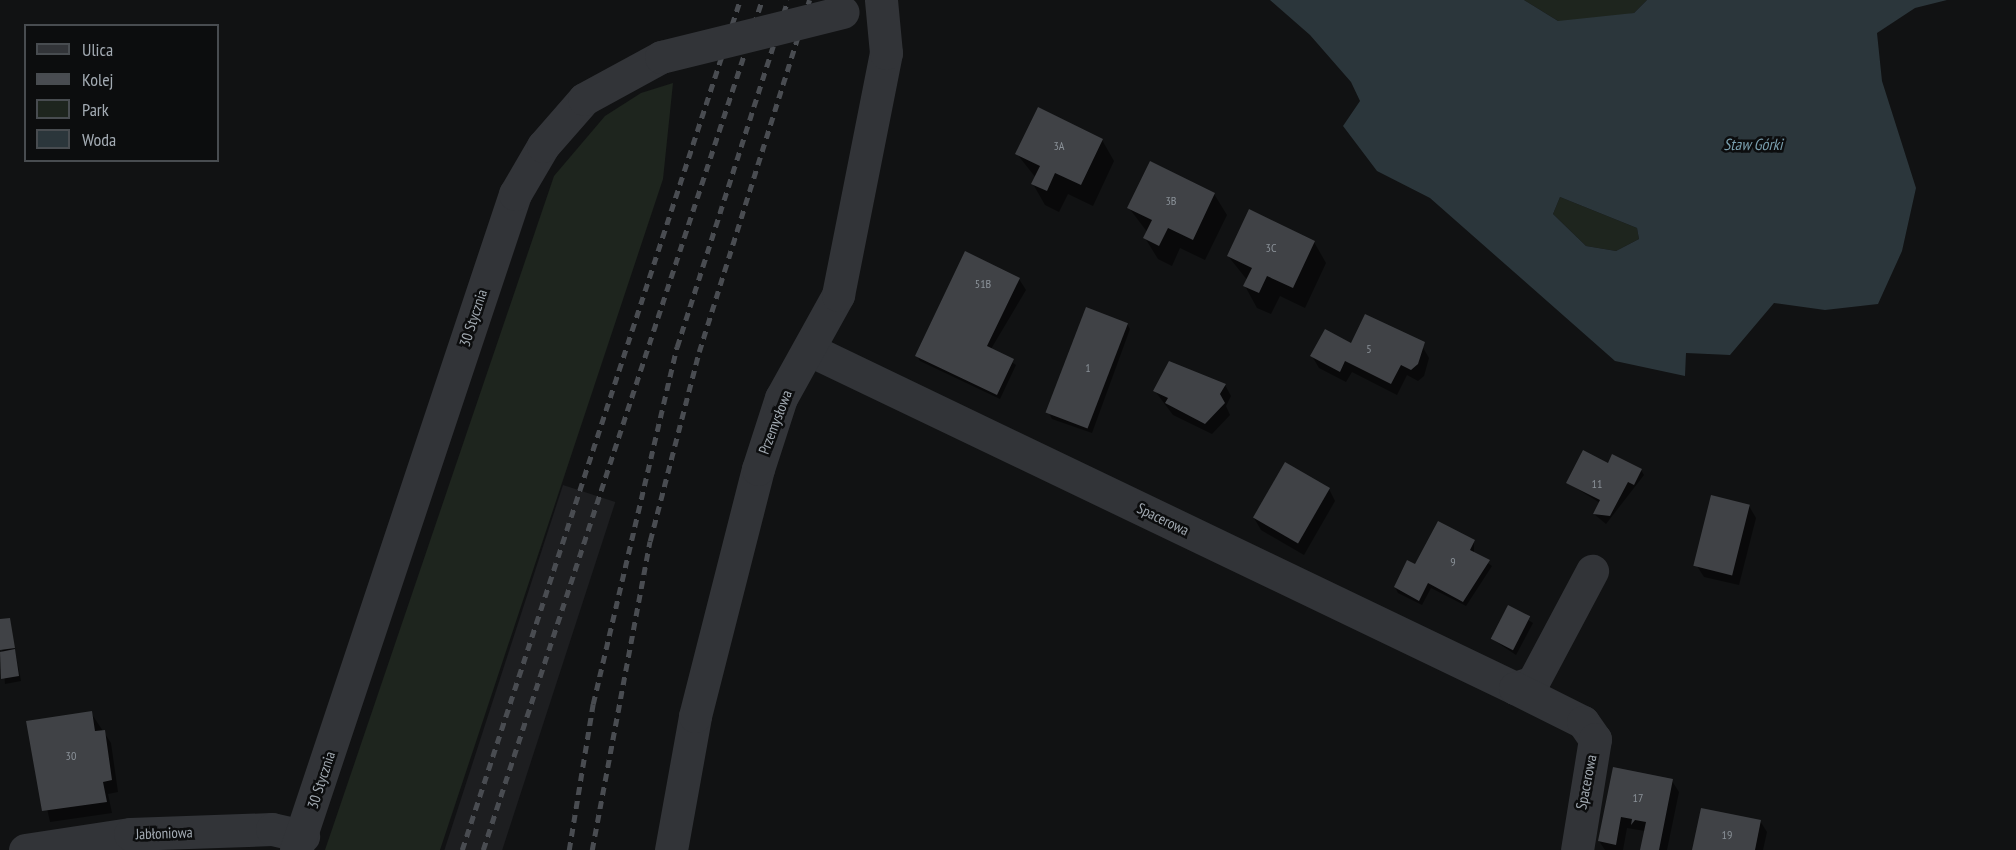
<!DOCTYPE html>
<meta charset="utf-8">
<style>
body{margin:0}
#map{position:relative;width:2016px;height:850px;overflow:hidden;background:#111213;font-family:"PT Sans Narrow",sans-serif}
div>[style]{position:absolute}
.built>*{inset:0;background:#1d1e20;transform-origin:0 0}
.green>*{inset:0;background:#1e251e}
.water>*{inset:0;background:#2b363b}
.shadow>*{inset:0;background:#0007}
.building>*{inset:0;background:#404246;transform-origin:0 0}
.minor>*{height:33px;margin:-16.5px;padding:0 16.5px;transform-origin:16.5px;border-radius:16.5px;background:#323438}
.rail>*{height:4.5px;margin-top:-2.25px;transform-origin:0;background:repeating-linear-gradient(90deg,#494c51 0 8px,transparent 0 14px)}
.minor-bridge>*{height:33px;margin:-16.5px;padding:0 16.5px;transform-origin:16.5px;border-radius:16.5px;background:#323438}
span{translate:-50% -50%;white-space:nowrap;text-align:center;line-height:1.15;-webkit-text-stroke:5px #0c0d0e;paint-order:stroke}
.number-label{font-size:12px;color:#8a9198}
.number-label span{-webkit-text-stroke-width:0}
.street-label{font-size:15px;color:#a3abb3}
.water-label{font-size:16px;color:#7a9fae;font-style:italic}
.legend{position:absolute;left:24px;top:24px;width:195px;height:138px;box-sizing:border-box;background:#0c0d0e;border:2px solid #484c50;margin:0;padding:8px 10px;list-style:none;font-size:18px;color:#a3abb3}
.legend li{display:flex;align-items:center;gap:12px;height:30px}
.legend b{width:30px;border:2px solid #484c50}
</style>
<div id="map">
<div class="built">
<i style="left:563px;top:485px;width:55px;height:384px;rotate:18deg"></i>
</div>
<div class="green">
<i style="clip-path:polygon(1524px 0,1647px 0,1634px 13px,1593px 21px,1558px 21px)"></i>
<i style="clip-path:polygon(673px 83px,663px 179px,440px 850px,325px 850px,554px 176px,605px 116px,641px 93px)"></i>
<i style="clip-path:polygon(1560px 197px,1637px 228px,1639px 239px,1616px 251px,1586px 246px,1553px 214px)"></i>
</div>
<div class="water">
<i style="clip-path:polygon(evenodd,1270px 0,1524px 0,1558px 21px,1634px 13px,1647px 0,1947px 0,1915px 8px,1877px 33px,1882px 81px,1916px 188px,1902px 251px,1878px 304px,1825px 310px,1774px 303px,1730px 355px,1686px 353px,1685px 376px,1615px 361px,1430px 198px,1377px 171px,1343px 126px,1360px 101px,1351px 82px,1310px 35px,1270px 0,1560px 197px,1637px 228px,1639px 239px,1616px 251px,1586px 246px,1553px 214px,1560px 197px)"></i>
</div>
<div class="shadow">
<i style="clip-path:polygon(1102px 140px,1114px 161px,1093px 206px,1068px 194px,1059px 212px,1045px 205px,1033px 184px,1036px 178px,1017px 154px)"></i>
<i style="clip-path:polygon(1214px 194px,1227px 215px,1205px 260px,1180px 248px,1172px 266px,1158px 259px,1145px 238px,1148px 233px,1129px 208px)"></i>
<i style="clip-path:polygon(1314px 242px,1326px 263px,1305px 308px,1280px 296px,1271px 314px,1257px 308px,1245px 286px,1248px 281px,1228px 256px)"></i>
<i style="clip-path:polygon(1019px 279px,1026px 290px,991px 349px,1016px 365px,1000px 399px,920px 361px,917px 356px)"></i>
<i style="clip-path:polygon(1127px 324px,1130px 329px,1092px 433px,1052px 419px,1049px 413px)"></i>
<i style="clip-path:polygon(1422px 346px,1429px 358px,1424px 376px,1418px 381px,1407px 375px,1397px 395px,1352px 372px,1346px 382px,1319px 368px,1312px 356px)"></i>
<i style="clip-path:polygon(1225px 385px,1231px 396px,1226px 406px,1230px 415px,1212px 434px,1173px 415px,1155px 391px)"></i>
<i style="clip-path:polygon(1608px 465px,1641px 470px,1644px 475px,1606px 524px,1594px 514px,1600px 503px,1568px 483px)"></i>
<i style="clip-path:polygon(1329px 489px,1335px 501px,1304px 555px,1261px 530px,1254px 518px)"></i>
<i style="clip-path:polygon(1749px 506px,1756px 518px,1739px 585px,1704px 577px,1697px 566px)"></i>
<i style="clip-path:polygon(1474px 542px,1474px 553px,1492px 566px,1466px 606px,1431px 588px,1422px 605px,1398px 593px,1395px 587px,1416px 566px)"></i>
<i style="clip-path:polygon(1508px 607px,1533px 623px,1516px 655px,1492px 639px)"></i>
<i style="clip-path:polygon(9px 619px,21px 681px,5px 684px,0 621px)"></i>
<i style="clip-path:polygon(91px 713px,111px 743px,118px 792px,108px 794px,112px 813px,50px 822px,28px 722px)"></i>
<i style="clip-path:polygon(1614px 769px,1672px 781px,1679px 792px,1667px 850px,1642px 850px,1645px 831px,1627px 828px,1623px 850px,1605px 850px,1599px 841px)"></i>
<i style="clip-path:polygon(1760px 821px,1767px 832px,1763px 850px,1694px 850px)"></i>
</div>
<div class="building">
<i style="clip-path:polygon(1038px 107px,1103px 139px,1081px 185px,1055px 173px,1047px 191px,1031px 184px,1040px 166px,1015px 154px)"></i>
<i style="clip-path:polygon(1150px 161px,1215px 193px,1193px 240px,1168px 228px,1159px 246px,1143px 238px,1152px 220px,1127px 208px)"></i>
<i style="clip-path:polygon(1249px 209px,1315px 241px,1293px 288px,1267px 276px,1259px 293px,1243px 286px,1252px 268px,1227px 256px)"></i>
<i style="clip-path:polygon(965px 251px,1020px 278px,987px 346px,1014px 359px,997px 395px,915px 356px)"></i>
<i style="left:1086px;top:307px;width:45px;height:113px;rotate:21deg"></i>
<i style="clip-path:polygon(1365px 314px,1425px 342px,1418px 364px,1411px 370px,1401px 365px,1391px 384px,1345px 361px,1340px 372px,1310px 356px,1325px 329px,1351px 343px)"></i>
<i style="clip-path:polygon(1169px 361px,1226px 384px,1220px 394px,1225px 403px,1205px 424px,1165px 403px,1168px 398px,1153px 391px)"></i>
<i style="clip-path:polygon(1583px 450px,1608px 463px,1612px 454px,1642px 469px,1634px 485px,1628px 482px,1610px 516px,1593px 514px,1600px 500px,1566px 483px)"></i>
<i style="left:1285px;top:462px;width:52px;height:64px;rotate:30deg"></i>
<i style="left:1711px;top:495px;width:40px;height:73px;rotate:14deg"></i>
<i style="clip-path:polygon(1438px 521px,1475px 540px,1470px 550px,1490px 560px,1463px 602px,1428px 583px,1419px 601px,1394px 587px,1407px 560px,1415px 564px)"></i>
<i style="left:1508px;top:605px;width:25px;height:38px;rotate:27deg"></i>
<i style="clip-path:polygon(10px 618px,15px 648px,0 650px,0 619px)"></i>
<i style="clip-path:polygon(15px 649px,19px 676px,1px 679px,0 652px)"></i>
<i style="clip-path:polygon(92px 711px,95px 731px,105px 730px,112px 780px,103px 782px,107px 802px,42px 811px,26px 721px)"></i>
<i style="clip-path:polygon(1613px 767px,1673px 779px,1659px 850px,1640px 850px,1646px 822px,1635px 820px,1631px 825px,1632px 819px,1621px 817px,1616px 845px,1598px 841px)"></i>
<i style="clip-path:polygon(1701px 808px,1761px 820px,1755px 850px,1692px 850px)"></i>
</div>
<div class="minor">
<i style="left:810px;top:350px;width:782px;rotate:25.61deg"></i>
<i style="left:1515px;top:688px;width:19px;rotate:-18deg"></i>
<i style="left:1533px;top:682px;width:126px;rotate:-62deg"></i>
<i style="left:1515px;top:688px;width:76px;rotate:26.6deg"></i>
<i style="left:1583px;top:722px;width:21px;rotate:55deg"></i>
<i style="left:1595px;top:739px;width:112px;rotate:99.2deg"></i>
<i style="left:25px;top:850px;width:106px;rotate:-8.7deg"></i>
<i style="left:130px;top:834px;width:142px;rotate:-2deg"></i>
<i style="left:272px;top:829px;width:32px;rotate:13deg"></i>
<i style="left:296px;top:850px;width:692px;rotate:-71.54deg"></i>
<i style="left:515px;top:194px;width:56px;rotate:-59.7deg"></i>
<i style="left:543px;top:146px;width:62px;rotate:-48.9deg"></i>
<i style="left:584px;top:99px;width:88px;rotate:-28.6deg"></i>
<i style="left:671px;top:850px;width:136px;rotate:-79.8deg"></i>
<i style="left:695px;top:716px;width:255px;rotate:-75.7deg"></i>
<i style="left:758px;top:469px;width:75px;rotate:-72.1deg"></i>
<i style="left:781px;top:398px;width:118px;rotate:-61deg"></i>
<i style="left:838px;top:295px;width:247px;rotate:-78.8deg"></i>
<i style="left:886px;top:53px;width:53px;rotate:-95.4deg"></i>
</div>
<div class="rail">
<i style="left:462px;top:850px;width:894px;rotate:-71.89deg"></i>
<i style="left:483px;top:850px;width:895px;rotate:-71.83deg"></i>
<i style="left:569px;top:850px;width:148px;rotate:-80.7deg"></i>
<i style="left:593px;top:704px;width:367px;rotate:-76.8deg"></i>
<i style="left:677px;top:347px;width:364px;rotate:-72.3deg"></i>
<i style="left:592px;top:850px;width:314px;rotate:-79.4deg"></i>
<i style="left:650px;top:541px;width:195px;rotate:-75.5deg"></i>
<i style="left:699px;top:352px;width:369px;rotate:-72.6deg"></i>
</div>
<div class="minor-bridge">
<i style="left:661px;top:57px;width:187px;rotate:-13.9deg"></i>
</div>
<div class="number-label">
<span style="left:1059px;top:146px">3A</span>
<span style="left:1171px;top:201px">3B</span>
<span style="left:1271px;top:248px">3C</span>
<span style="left:983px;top:284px">51B</span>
<span style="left:1369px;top:349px">5</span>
<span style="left:1088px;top:368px">1</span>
<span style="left:1597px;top:484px">11</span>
<span style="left:1453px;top:562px">9</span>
<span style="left:71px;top:756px">30</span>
<span style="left:1638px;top:798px">17</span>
<span style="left:1727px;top:835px">19</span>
</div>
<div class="street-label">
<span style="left:473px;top:318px;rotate:-72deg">30 Stycznia</span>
<span style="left:775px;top:422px;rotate:-69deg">Przemysłowa</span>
<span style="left:1163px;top:519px;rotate:26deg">Spacerowa</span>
<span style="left:321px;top:780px;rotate:-72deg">30 Stycznia</span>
<span style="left:1586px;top:782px;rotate:-79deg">Spacerowa</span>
<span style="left:164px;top:833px;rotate:-2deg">Jabłoniowa</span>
</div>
<div class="water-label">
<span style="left:1753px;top:144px">Staw Górki</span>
</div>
<ul class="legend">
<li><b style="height:8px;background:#323438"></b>Ulica</li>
<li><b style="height:8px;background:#494c51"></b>Kolej</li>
<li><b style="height:16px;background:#1e251e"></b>Park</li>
<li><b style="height:16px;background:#2b363b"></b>Woda</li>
</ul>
</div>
